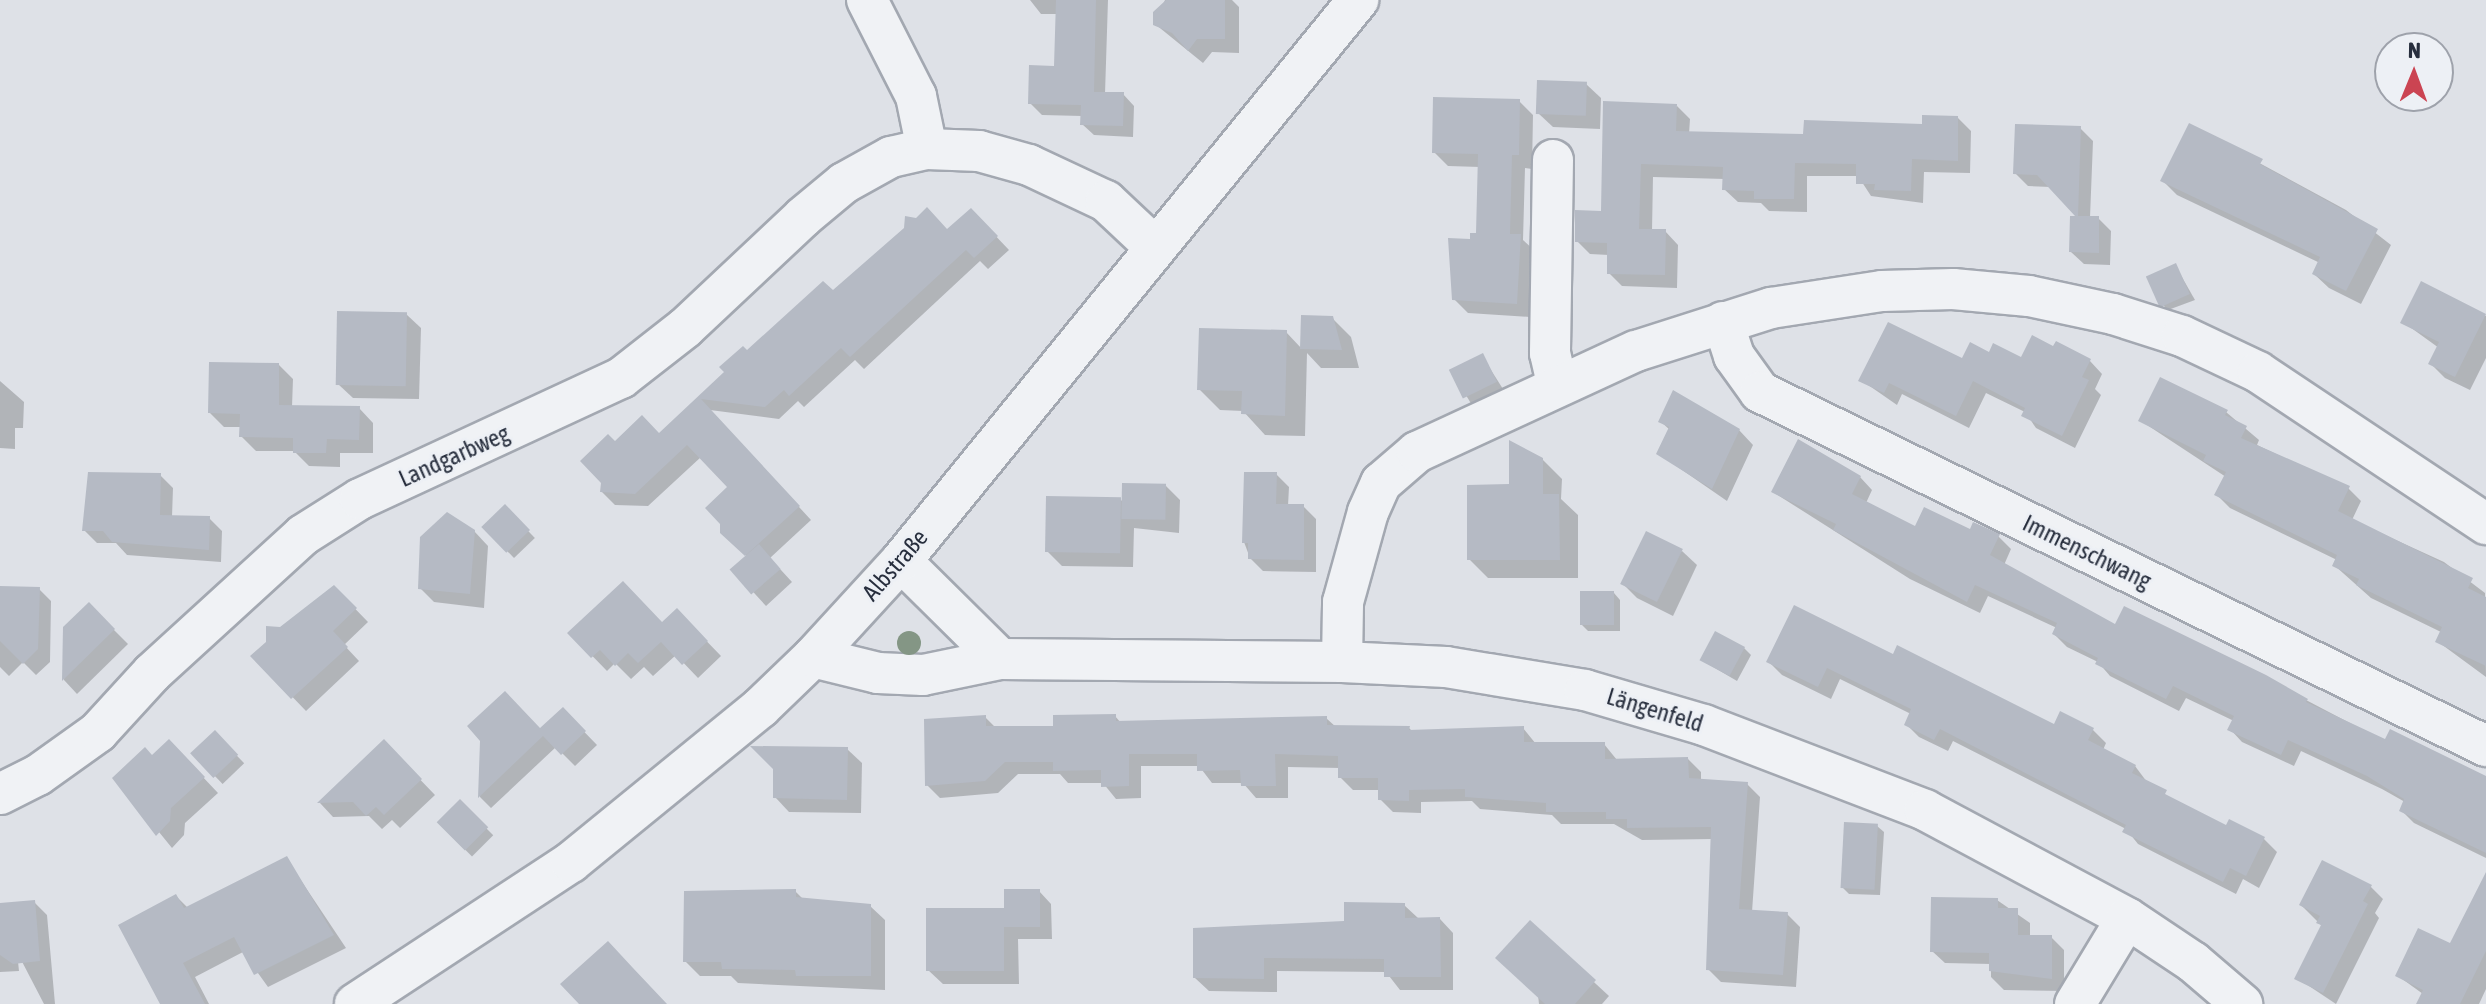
<!DOCTYPE html>
<meta charset="utf-8">
<style>
body{margin:0}
#map{position:relative;width:2486px;height:1004px;overflow:hidden;background:#dee1e7;font-family:"Asap Condensed",sans-serif}
div>[style]{position:absolute}
.shadow>*{inset:0;background:#0003;transform-origin:0 0}
.building>*{inset:0;background:#b5bac4;transform-origin:0 0}
.roads{filter:drop-shadow(2px 0 #a3a8b1) drop-shadow(-2px 0 #a3a8b1) drop-shadow(0 2px #a3a8b1) drop-shadow(0 -2px #a3a8b1)}
.minor>*{height:40px;margin:-20px;padding:0 20px;transform-origin:20px;border-radius:20px;background:#f0f2f5}
.trees>*{width:24px;height:24px;margin:-12px;border-radius:50%;background:#849685}
span{translate:-50% -50%;white-space:nowrap;text-align:center;line-height:1.15;-webkit-text-stroke:6px #edf0f5;paint-order:stroke}
.street-label{font-size:24px;color:#272e3d}
.north{position:absolute;left:2374px;top:32px;width:80px;height:80px;box-sizing:border-box;background:#edf0f5;border:2px solid #9ea2ab;border-radius:50%;rotate:1deg;font-size:22px;font-weight:700;line-height:32px;text-align:center;color:#272e3d}
.north::after{content:'';display:block;margin:auto;width:28px;height:36px;background:#cb4452;clip-path:polygon(50% 0,100% 100%,50% 72%,0 100%)}
</style>
<div id="map">
<div class="shadow">
<i style="clip-path:polygon(1030px 0,1108px 0,1105px 94px,1123px 94px,1134px 106px,1133px 137px,1094px 135px,1082px 124px,1082px 116px,1042px 115px,1030px 103px,1056px 68px,1057px 14px,1041px 14px)"></i>
<i style="clip-path:polygon(1165px 0,1232px 0,1239px 7px,1239px 53px,1212px 52px,1203px 63px,1155px 24px)"></i>
<i style="clip-path:polygon(1586px 84px,1601px 98px,1600px 129px,1553px 127px,1538px 113px)"></i>
<i style="clip-path:polygon(1519px 101px,1533px 115px,1532px 169px,1525px 168px,1523px 240px,1534px 250px,1530px 317px,1468px 313px,1454px 299px,1472px 241px,1478px 235px,1480px 167px,1448px 166px,1434px 152px)"></i>
<i style="clip-path:polygon(1677px 106px,1690px 119px,1689px 134px,1805px 136px,1924px 126px,1958px 118px,1971px 131px,1970px 173px,1924px 172px,1923px 203px,1871px 196px,1858px 176px,1807px 176px,1807px 212px,1769px 211px,1761px 203px,1738px 202px,1724px 189px,1725px 179px,1653px 177px,1652px 231px,1665px 231px,1678px 245px,1677px 288px,1622px 286px,1609px 273px,1609px 255px,1590px 254px,1577px 241px,1603px 213px)"></i>
<i style="clip-path:polygon(2189px 125px,2346px 210px,2391px 245px,2361px 304px,2329px 288px,2314px 274px,2320px 263px,2177px 195px,2162px 180px)"></i>
<i style="clip-path:polygon(2080px 128px,2093px 141px,2090px 218px,2098px 218px,2111px 231px,2110px 265px,2084px 264px,2071px 252px,2080px 218px,2051px 187px,2028px 186px,2015px 173px)"></i>
<i style="clip-path:polygon(971px 210px,1009px 250px,988px 269px,980px 261px,864px 369px,855px 360px,804px 407px,798px 401px,779px 419px,710px 410px,811px 520px,770px 558px,792px 582px,766px 606px,733px 570px,748px 557px,722px 532px,730px 487px,701px 457px,648px 506px,615px 505px,602px 492px,615px 443px,660px 435px,747px 352px,833px 293px,948px 232px)"></i>
<i style="clip-path:polygon(2175px 265px,2195px 300px,2168px 310px,2161px 303px)"></i>
<i style="clip-path:polygon(2422px 284px,2486px 316px,2486px 358px,2470px 390px,2445px 378px,2431px 364px,2439px 348px,2403px 322px)"></i>
<i style="clip-path:polygon(406px 314px,421px 328px,419px 399px,353px 398px,338px 384px)"></i>
<i style="clip-path:polygon(1332px 318px,1351px 337px,1359px 368px,1321px 368px,1307px 353px,1305px 436px,1265px 435px,1243px 411px,1220px 410px,1199px 389px,1286px 332px,1302px 349px)"></i>
<i style="clip-path:polygon(2054px 348px,2090px 361px,2102px 374px,2095px 389px,2101px 395px,2075px 448px,2036px 428px,2025px 412px,1986px 393px,1969px 428px,1902px 394px,1897px 405px,1861px 380px,1989px 354px,2022px 360px)"></i>
<i style="clip-path:polygon(1482px 356px,1503px 389px,1472px 405px,1451px 371px)"></i>
<i style="clip-path:polygon(279px 365px,293px 379px,292px 407px,359px 408px,373px 423px,373px 453px,340px 453px,340px 467px,309px 466px,294px 451px,256px 451px,241px 436px,242px 427px,224px 427px,210px 413px)"></i>
<i style="clip-path:polygon(0 381px,24px 402px,23px 428px,15px 428px,15px 449px,0 448px)"></i>
<i style="clip-path:polygon(1674px 393px,1739px 430px,1753px 445px,1727px 501px,1659px 454px,1670px 430px,1660px 421px)"></i>
<i style="clip-path:polygon(2226px 412px,2259px 440px,2257px 445px,2348px 488px,2361px 501px,2352px 520px,2444px 562px,2485px 593px,2486px 677px,2437px 641px,2441px 632px,2371px 598px,2334px 565px,2337px 560px,2230px 508px,2217px 495px,2226px 477px,2141px 421px)"></i>
<i style="clip-path:polygon(1542px 459px,1562px 479px,1561px 499px,1578px 515px,1578px 578px,1488px 578px,1469px 559px,1511px 486px)"></i>
<i style="clip-path:polygon(1276px 474px,1289px 487px,1288px 506px,1303px 506px,1316px 519px,1316px 572px,1263px 571px,1250px 558px,1244px 542px)"></i>
<i style="clip-path:polygon(160px 475px,173px 488px,172px 517px,209px 518px,222px 531px,221px 562px,127px 555px,116px 543px,97px 543px,84px 530px)"></i>
<i style="clip-path:polygon(1860px 477px,1872px 490px,1866px 503px,1915px 529px,1998px 536px,2011px 549px,2004px 565px,2116px 626px,2306px 700px,2386px 742px,2486px 777px,2486px 858px,2414px 823px,2401px 810px,2405px 802px,2382px 789px,2301px 751px,2294px 766px,2242px 742px,2230px 729px,2234px 721px,2186px 698px,2179px 711px,2110px 676px,2098px 662px,2067px 647px,2054px 634px,2057px 628px,1988px 596px,1980px 613px,1910px 579px,1773px 492px)"></i>
<i style="clip-path:polygon(1166px 486px,1180px 500px,1179px 533px,1134px 528px,1133px 567px,1062px 566px,1047px 551px,1120px 499px,1124px 503px)"></i>
<i style="left:505px;top:507px;width:43px;height:29px;rotate:46deg"></i>
<i style="clip-path:polygon(474px 531px,488px 546px,484px 608px,434px 602px,420px 588px)"></i>
<i style="clip-path:polygon(1682px 551px,1697px 565px,1673px 616px,1637px 598px,1622px 583px)"></i>
<i style="clip-path:polygon(334px 587px,368px 622px,344px 645px,359px 661px,306px 711px,253px 656px)"></i>
<i style="clip-path:polygon(0 588px,39px 589px,51px 601px,50px 662px,36px 675px,23px 662px,9px 676px,0 667px)"></i>
<i style="clip-path:polygon(1614px 593px,1620px 600px,1620px 631px,1588px 631px,1582px 625px)"></i>
<i style="clip-path:polygon(89px 605px,128px 644px,77px 694px,64px 680px,65px 628px)"></i>
<i style="clip-path:polygon(691px 625px,721px 656px,698px 678px,676px 655px,653px 676px,644px 667px,631px 679px,615px 663px,607px 671px,570px 633px)"></i>
<i style="clip-path:polygon(1744px 648px,1751px 655px,1737px 681px,1703px 661px)"></i>
<i style="clip-path:polygon(1894px 656px,2054px 727px,2061px 714px,2093px 730px,2106px 743px,2103px 750px,2135px 766px,2147px 782px,2177px 803px,2227px 828px,2264px 839px,2277px 852px,2259px 888px,2243px 879px,2236px 894px,2138px 844px,2126px 829px,1953px 741px,1948px 751px,1919px 737px,1906px 724px,1911px 714px,1840px 679px,1831px 699px,1782px 675px,1769px 662px)"></i>
<i style="clip-path:polygon(563px 710px,597px 745px,575px 766px,556px 747px,491px 808px,480px 797px,482px 740px,541px 731px)"></i>
<i style="clip-path:polygon(1115px 716px,1121px 723px,1326px 718px,1336px 727px,1409px 728px,1413px 732px,1523px 728px,1536px 744px,1604px 744px,1617px 760px,1688px 759px,1701px 772px,1701px 781px,1747px 784px,1760px 797px,1752px 912px,1787px 914px,1800px 927px,1796px 987px,1721px 982px,1708px 969px,1713px 839px,1642px 840px,1614px 824px,1561px 824px,1552px 815px,1480px 809px,1472px 801px,1421px 802px,1421px 813px,1393px 812px,1380px 799px,1380px 790px,1353px 790px,1340px 777px,1340px 768px,1288px 767px,1288px 798px,1256px 798px,1243px 783px,1212px 783px,1199px 766px,1141px 766px,1141px 798px,1116px 799px,1103px 783px,1068px 783px,1060px 774px,1018px 774px,998px 793px,940px 798px,927px 785px,985px 717px,996px 728px,1055px 728px)"></i>
<i style="left:215px;top:733px;width:42px;height:30px;rotate:46deg"></i>
<i style="clip-path:polygon(384px 742px,435px 795px,400px 828px,392px 820px,382px 829px,369px 816px,333px 817px,320px 803px)"></i>
<i style="clip-path:polygon(847px 749px,862px 763px,861px 813px,789px 812px,775px 797px)"></i>
<i style="clip-path:polygon(183px 756px,218px 793px,185px 823px,184px 835px,172px 848px,115px 778px,152px 757px)"></i>
<i style="left:460px;top:802px;width:47px;height:30px;rotate:45deg"></i>
<i style="clip-path:polygon(1877px 826px,1884px 832px,1880px 895px,1849px 894px,1842px 887px)"></i>
<i style="clip-path:polygon(286px 858px,346px 948px,268px 987px,243px 952px,195px 977px,209px 1004px,163px 1004px,176px 896px,188px 908px)"></i>
<i style="clip-path:polygon(2486px 885px,2486px 989px,2479px 1004px,2437px 1004px,2398px 976px,2451px 946px)"></i>
<i style="clip-path:polygon(2370px 886px,2383px 899px,2375px 913px,2379px 918px,2336px 1004px,2297px 978px,2323px 927px,2301px 905px)"></i>
<i style="clip-path:polygon(795px 891px,804px 900px,870px 906px,885px 920px,885px 990px,738px 983px,731px 976px,700px 976px,685px 961px)"></i>
<i style="clip-path:polygon(1039px 891px,1051px 904px,1052px 939px,1018px 939px,1019px 984px,943px 984px,928px 970px,1004px 910px,1007px 913px)"></i>
<i style="clip-path:polygon(1997px 900px,2030px 923px,2030px 937px,2051px 937px,2064px 950px,2064px 991px,2004px 990px,1991px 977px,1991px 964px,1945px 963px,1932px 951px)"></i>
<i style="clip-path:polygon(34px 902px,47px 915px,55px 1004px,44px 1004px,17px 952px,19px 971px,0 972px,0 905px)"></i>
<i style="clip-path:polygon(1404px 905px,1418px 918px,1440px 919px,1453px 933px,1453px 990px,1400px 990px,1386px 972px,1277px 971px,1277px 992px,1209px 991px,1195px 978px)"></i>
<i style="clip-path:polygon(1530px 923px,1609px 996px,1602px 1004px,1539px 1004px)"></i>
</div>
<div class="building">
<i style="clip-path:polygon(1056px 0,1096px 0,1094px 92px,1124px 92px,1123px 126px,1080px 125px,1081px 105px,1028px 104px,1029px 65px,1054px 66px)"></i>
<i style="clip-path:polygon(1166px 0,1225px 0,1225px 39px,1197px 39px,1188px 51px,1172px 33px,1153px 25px,1153px 12px)"></i>
<i style="left:1537px;top:80px;width:50px;height:34px;rotate:2deg"></i>
<i style="clip-path:polygon(1433px 97px,1520px 99px,1519px 155px,1512px 155px,1510px 234px,1521px 234px,1517px 304px,1452px 300px,1448px 238px,1470px 239px,1470px 233px,1476px 233px,1478px 154px,1432px 153px)"></i>
<i style="clip-path:polygon(1603px 101px,1677px 104px,1676px 131px,1803px 134px,1804px 120px,1922px 124px,1922px 115px,1958px 116px,1958px 161px,1912px 159px,1911px 191px,1874px 190px,1875px 184px,1856px 184px,1856px 164px,1795px 163px,1794px 199px,1754px 199px,1754px 191px,1722px 190px,1723px 167px,1641px 164px,1639px 229px,1666px 229px,1665px 275px,1607px 274px,1607px 243px,1575px 242px,1575px 210px,1601px 211px)"></i>
<i style="clip-path:polygon(2189px 123px,2263px 159px,2260px 164px,2378px 229px,2346px 291px,2312px 274px,2320px 257px,2160px 181px)"></i>
<i style="clip-path:polygon(2015px 124px,2081px 126px,2078px 216px,2099px 216px,2099px 253px,2069px 252px,2070px 216px,2075px 216px,2037px 175px,2013px 174px)"></i>
<i style="clip-path:polygon(927px 207px,947px 229px,971px 208px,998px 236px,974px 258px,966px 250px,850px 357px,841px 348px,789px 396px,784px 390px,765px 407px,701px 399px,800px 506px,745px 556px,720px 533px,720px 524px,705px 508px,727px 487px,687px 445px,635px 494px,600px 492px,601px 483px,580px 461px,608px 434px,615px 441px,642px 415px,659px 433px,724px 372px,719px 367px,743px 346px,747px 350px,823px 281px,833px 290px,904px 228px,905px 216px,916px 218px)"></i>
<i style="left:2176px;top:263px;width:34px;height:33px;rotate:66deg"></i>
<i style="clip-path:polygon(2421px 281px,2486px 314px,2455px 377px,2428px 364px,2439px 342px,2400px 323px)"></i>
<i style="left:337px;top:311px;width:70px;height:74px;rotate:1deg"></i>
<i style="clip-path:polygon(1301px 315px,1333px 316px,1342px 350px,1300px 349px)"></i>
<i style="clip-path:polygon(1888px 322px,1962px 358px,1970px 342px,1989px 352px,1993px 343px,2021px 357px,2032px 335px,2053px 346px,2056px 341px,2091px 359px,2082px 377px,2089px 380px,2062px 436px,2021px 416px,2025px 408px,1973px 381px,1956px 416px,1889px 383px,1884px 393px,1858px 381px)"></i>
<i style="clip-path:polygon(1199px 328px,1287px 330px,1285px 416px,1241px 414px,1242px 391px,1197px 390px)"></i>
<i style="left:1483px;top:353px;width:32px;height:38px;rotate:64deg"></i>
<i style="clip-path:polygon(209px 362px,279px 363px,279px 405px,360px 406px,359px 440px,327px 439px,326px 453px,293px 453px,293px 438px,239px 437px,240px 414px,208px 413px)"></i>
<i style="clip-path:polygon(2160px 377px,2228px 410px,2225px 415px,2247px 426px,2241px 438px,2350px 486px,2338px 511px,2473px 578px,2468px 588px,2486px 597px,2486px 666px,2435px 642px,2442px 627px,2356px 585px,2359px 579px,2332px 566px,2337px 555px,2214px 495px,2226px 472px,2203px 461px,2206px 455px,2138px 421px)"></i>
<i style="clip-path:polygon(1673px 390px,1740px 429px,1712px 489px,1656px 454px,1669px 427px,1658px 422px)"></i>
<i style="clip-path:polygon(1798px 439px,1861px 476px,1852px 494px,1915px 526px,1924px 507px,1970px 529px,1973px 522px,2000px 534px,1990px 555px,2115px 624px,2124px 606px,2266px 675px,2308px 699px,2306px 702px,2385px 739px,2390px 729px,2486px 776px,2486px 853px,2399px 811px,2404px 799px,2367px 776px,2288px 740px,2281px 755px,2227px 730px,2234px 716px,2173px 686px,2166px 699px,2095px 664px,2098px 658px,2052px 634px,2057px 623px,1975px 585px,1967px 602px,1833px 530px,1836px 524px,1771px 492px)"></i>
<i style="clip-path:polygon(1509px 440px,1543px 458px,1543px 494px,1559px 494px,1560px 560px,1467px 560px,1467px 485px,1509px 484px)"></i>
<i style="clip-path:polygon(88px 472px,161px 473px,160px 515px,210px 516px,209px 550px,112px 542px,103px 531px,82px 531px)"></i>
<i style="clip-path:polygon(1244px 472px,1277px 472px,1276px 504px,1304px 504px,1304px 560px,1248px 559px,1248px 543px,1242px 543px)"></i>
<i style="left:1122px;top:483px;width:44px;height:36px;rotate:1deg"></i>
<i style="left:1046px;top:496px;width:75px;height:56px;rotate:1deg"></i>
<i style="left:505px;top:504px;width:36px;height:33px;rotate:46deg"></i>
<i style="clip-path:polygon(447px 512px,475px 530px,470px 594px,418px 589px,420px 537px)"></i>
<i style="left:1646px;top:531px;width:41px;height:59px;rotate:26deg"></i>
<i style="left:759px;top:544px;width:33px;height:39px;rotate:49deg"></i>
<i style="clip-path:polygon(623px 581px,662px 622px,677px 608px,708px 641px,682px 665px,661px 642px,638px 663px,628px 653px,615px 666px,600px 650px,591px 658px,567px 633px)"></i>
<i style="clip-path:polygon(334px 585px,357px 608px,333px 631px,348px 647px,291px 699px,250px 656px,266px 642px,266px 626px,280px 627px)"></i>
<i style="clip-path:polygon(0 586px,40px 587px,38px 649px,23px 664px,0 641px)"></i>
<i style="left:1580px;top:591px;width:34px;height:34px"></i>
<i style="clip-path:polygon(89px 602px,115px 629px,62px 681px,63px 627px)"></i>
<i style="clip-path:polygon(1794px 605px,1893px 654px,1897px 645px,2054px 724px,2060px 711px,2094px 728px,2088px 740px,2136px 765px,2132px 773px,2167px 790px,2165px 794px,2226px 825px,2229px 819px,2265px 837px,2246px 876px,2230px 868px,2223px 882px,2122px 832px,2126px 825px,1940px 729px,1934px 740px,1904px 725px,1911px 709px,1827px 668px,1818px 687px,1766px 662px)"></i>
<i style="left:1715px;top:631px;width:34px;height:33px;rotate:28deg"></i>
<i style="clip-path:polygon(505px 691px,540px 728px,563px 707px,586px 731px,561px 755px,543px 736px,478px 798px,480px 741px,467px 726px)"></i>
<i style="clip-path:polygon(1116px 714px,1116px 721px,1327px 716px,1327px 725px,1410px 726px,1409px 730px,1524px 726px,1524px 742px,1605px 742px,1605px 759px,1688px 757px,1689px 778px,1748px 782px,1739px 909px,1788px 912px,1783px 975px,1706px 970px,1711px 827px,1627px 828px,1627px 819px,1606px 819px,1606px 812px,1546px 812px,1546px 803px,1465px 797px,1465px 789px,1409px 790px,1409px 801px,1378px 800px,1378px 778px,1338px 778px,1338px 756px,1275px 754px,1276px 786px,1241px 786px,1240px 770px,1197px 771px,1197px 754px,1129px 754px,1129px 786px,1101px 787px,1101px 770px,1053px 771px,1053px 762px,1005px 762px,985px 781px,925px 786px,924px 719px,986px 715px,986px 726px,1053px 726px,1053px 715px)"></i>
<i style="left:215px;top:730px;width:34px;height:34px;rotate:47deg"></i>
<i style="clip-path:polygon(169px 739px,205px 777px,171px 808px,170px 821px,156px 836px,112px 778px,145px 747px,152px 755px)"></i>
<i style="clip-path:polygon(384px 739px,422px 779px,384px 815px,376px 807px,366px 816px,353px 802px,317px 803px)"></i>
<i style="clip-path:polygon(750px 746px,848px 747px,847px 800px,773px 798px,773px 769px)"></i>
<i style="left:460px;top:799px;width:40px;height:33px;rotate:45deg"></i>
<i style="left:1844px;top:822px;width:34px;height:66px;rotate:3deg"></i>
<i style="clip-path:polygon(287px 856px,334px 935px,254px 975px,234px 937px,183px 963px,205px 1004px,160px 1004px,118px 925px,176px 894px,184px 908px)"></i>
<i style="clip-path:polygon(2322px 860px,2372px 885px,2363px 901px,2368px 904px,2323px 993px,2294px 979px,2321px 925px,2316px 923px,2320px 916px,2299px 905px)"></i>
<i style="clip-path:polygon(2486px 872px,2486px 951px,2460px 1004px,2416px 1004px,2423px 990px,2395px 976px,2418px 928px,2450px 943px)"></i>
<i style="clip-path:polygon(796px 889px,796px 897px,871px 904px,871px 976px,796px 976px,795px 970px,722px 969px,721px 962px,683px 962px,684px 891px)"></i>
<i style="left:1004px;top:889px;width:36px;height:38px"></i>
<i style="clip-path:polygon(1931px 897px,1998px 898px,1998px 908px,2018px 908px,2018px 935px,2052px 935px,2052px 979px,1989px 971px,1989px 953px,1930px 952px)"></i>
<i style="clip-path:polygon(35px 900px,40px 961px,13px 964px,0 955px,0 903px)"></i>
<i style="clip-path:polygon(1344px 902px,1405px 903px,1405px 918px,1440px 917px,1441px 977px,1384px 977px,1384px 959px,1264px 958px,1264px 979px,1193px 978px,1193px 928px,1344px 921px)"></i>
<i style="left:926px;top:908px;width:78px;height:63px"></i>
<i style="clip-path:polygon(1530px 920px,1596px 980px,1575px 1004px,1545px 1004px,1495px 958px)"></i>
<i style="clip-path:polygon(608px 941px,633px 968px,667px 1004px,579px 1004px,560px 984px)"></i>
</div>
<div class="roads">
<div class="minor">
<i style="left:867px;top:0;width:108px;rotate:63deg"></i>
<i style="left:916px;top:96px;width:54px;rotate:78.3deg"></i>
<i style="left:1553px;top:160px;width:193px;rotate:90.9deg"></i>
<i style="left:1550px;top:353px;width:31px;rotate:77deg"></i>
<i style="left:1723px;top:322px;width:36px;rotate:72deg"></i>
<i style="left:1734px;top:356px;width:44px;rotate:54.2deg"></i>
<i style="left:1760px;top:392px;width:808px;rotate:25.99deg"></i>
<i style="left:901px;top:561px;width:139px;rotate:44.7deg"></i>
<i style="left:813px;top:657px;width:67px;rotate:13.8deg"></i>
<i style="left:878px;top:673px;width:45px;rotate:2.5deg"></i>
<i style="left:923px;top:675px;width:79px;rotate:-11.7deg"></i>
<i style="left:1000px;top:659px;width:342px;rotate:0.5deg"></i>
<i style="left:1342px;top:662px;width:104px;rotate:2.8deg"></i>
<i style="left:1446px;top:667px;width:141px;rotate:9.4deg"></i>
<i style="left:1585px;top:690px;width:124px;rotate:16.4deg"></i>
<i style="left:1704px;top:725px;width:237px;rotate:21deg"></i>
<i style="left:1925px;top:810px;width:229px;rotate:28.1deg"></i>
<i style="left:2127px;top:918px;width:79px;rotate:33.7deg"></i>
<i style="left:2193px;top:962px;width:65px;rotate:40.6deg"></i>
<i style="left:1342px;top:662px;width:60px;rotate:-89deg"></i>
<i style="left:1343px;top:602px;width:93px;rotate:-74.5deg"></i>
<i style="left:1368px;top:512px;width:32px;rotate:-66deg"></i>
<i style="left:1381px;top:483px;width:48px;rotate:-40.7deg"></i>
<i style="left:1417px;top:452px;width:241px;rotate:-24.8deg"></i>
<i style="left:1636px;top:351px;width:142px;rotate:-17.7deg"></i>
<i style="left:1771px;top:308px;width:112px;rotate:-8.7deg"></i>
<i style="left:1882px;top:291px;width:71px;rotate:-1.6deg"></i>
<i style="left:1953px;top:289px;width:76px;rotate:5.3deg"></i>
<i style="left:2029px;top:296px;width:86px;rotate:12.1deg"></i>
<i style="left:2113px;top:314px;width:72px;rotate:17.7deg"></i>
<i style="left:2182px;top:336px;width:84px;rotate:25.3deg"></i>
<i style="left:2258px;top:372px;width:274px;rotate:33.7deg"></i>
<i style="left:0;top:794px;width:42px;rotate:-26.6deg"></i>
<i style="left:38px;top:775px;width:74px;rotate:-35.6deg"></i>
<i style="left:98px;top:732px;width:80px;rotate:-47.5deg"></i>
<i style="left:152px;top:673px;width:205px;rotate:-42.4deg"></i>
<i style="left:303px;top:535px;width:67px;rotate:-32.3deg"></i>
<i style="left:360px;top:499px;width:288px;rotate:-24.9deg"></i>
<i style="left:621px;top:378px;width:81px;rotate:-38deg"></i>
<i style="left:685px;top:328px;width:162px;rotate:-43.2deg"></i>
<i style="left:803px;top:217px;width:53px;rotate:-39.7deg"></i>
<i style="left:844px;top:183px;width:54px;rotate:-29deg"></i>
<i style="left:891px;top:157px;width:37px;rotate:-13deg"></i>
<i style="left:927px;top:149px;width:52px;rotate:2.2deg"></i>
<i style="left:979px;top:151px;width:52px;rotate:15.6deg"></i>
<i style="left:1029px;top:165px;width:85px;rotate:25.1deg"></i>
<i style="left:1106px;top:201px;width:67px;rotate:43.2deg"></i>
<i style="left:355px;top:1004px;width:258px;rotate:-33.3deg"></i>
<i style="left:571px;top:862px;width:244px;rotate:-39.2deg"></i>
<i style="left:760px;top:708px;width:74px;rotate:-43.9deg"></i>
<i style="left:813px;top:657px;width:130px;rotate:-47.5deg"></i>
<i style="left:901px;top:561px;width:724px;rotate:-50.83deg"></i>
<i style="left:2075px;top:1004px;width:100px;rotate:-58.8deg"></i>
</div>
</div>
<div class="trees">
<i style="left:909px;top:643px"></i>
</div>
<div class="street-label">
<span style="left:454px;top:456px;rotate:-24deg">Landgarbweg</span>
<span style="left:2087px;top:552px;rotate:26deg">Immenschwang</span>
<span style="left:895px;top:565px;rotate:-49deg">Albstraße</span>
<span style="left:1655px;top:710px;rotate:17deg">Längenfeld</span>
</div>
<div class="north">N</div>
</div>
